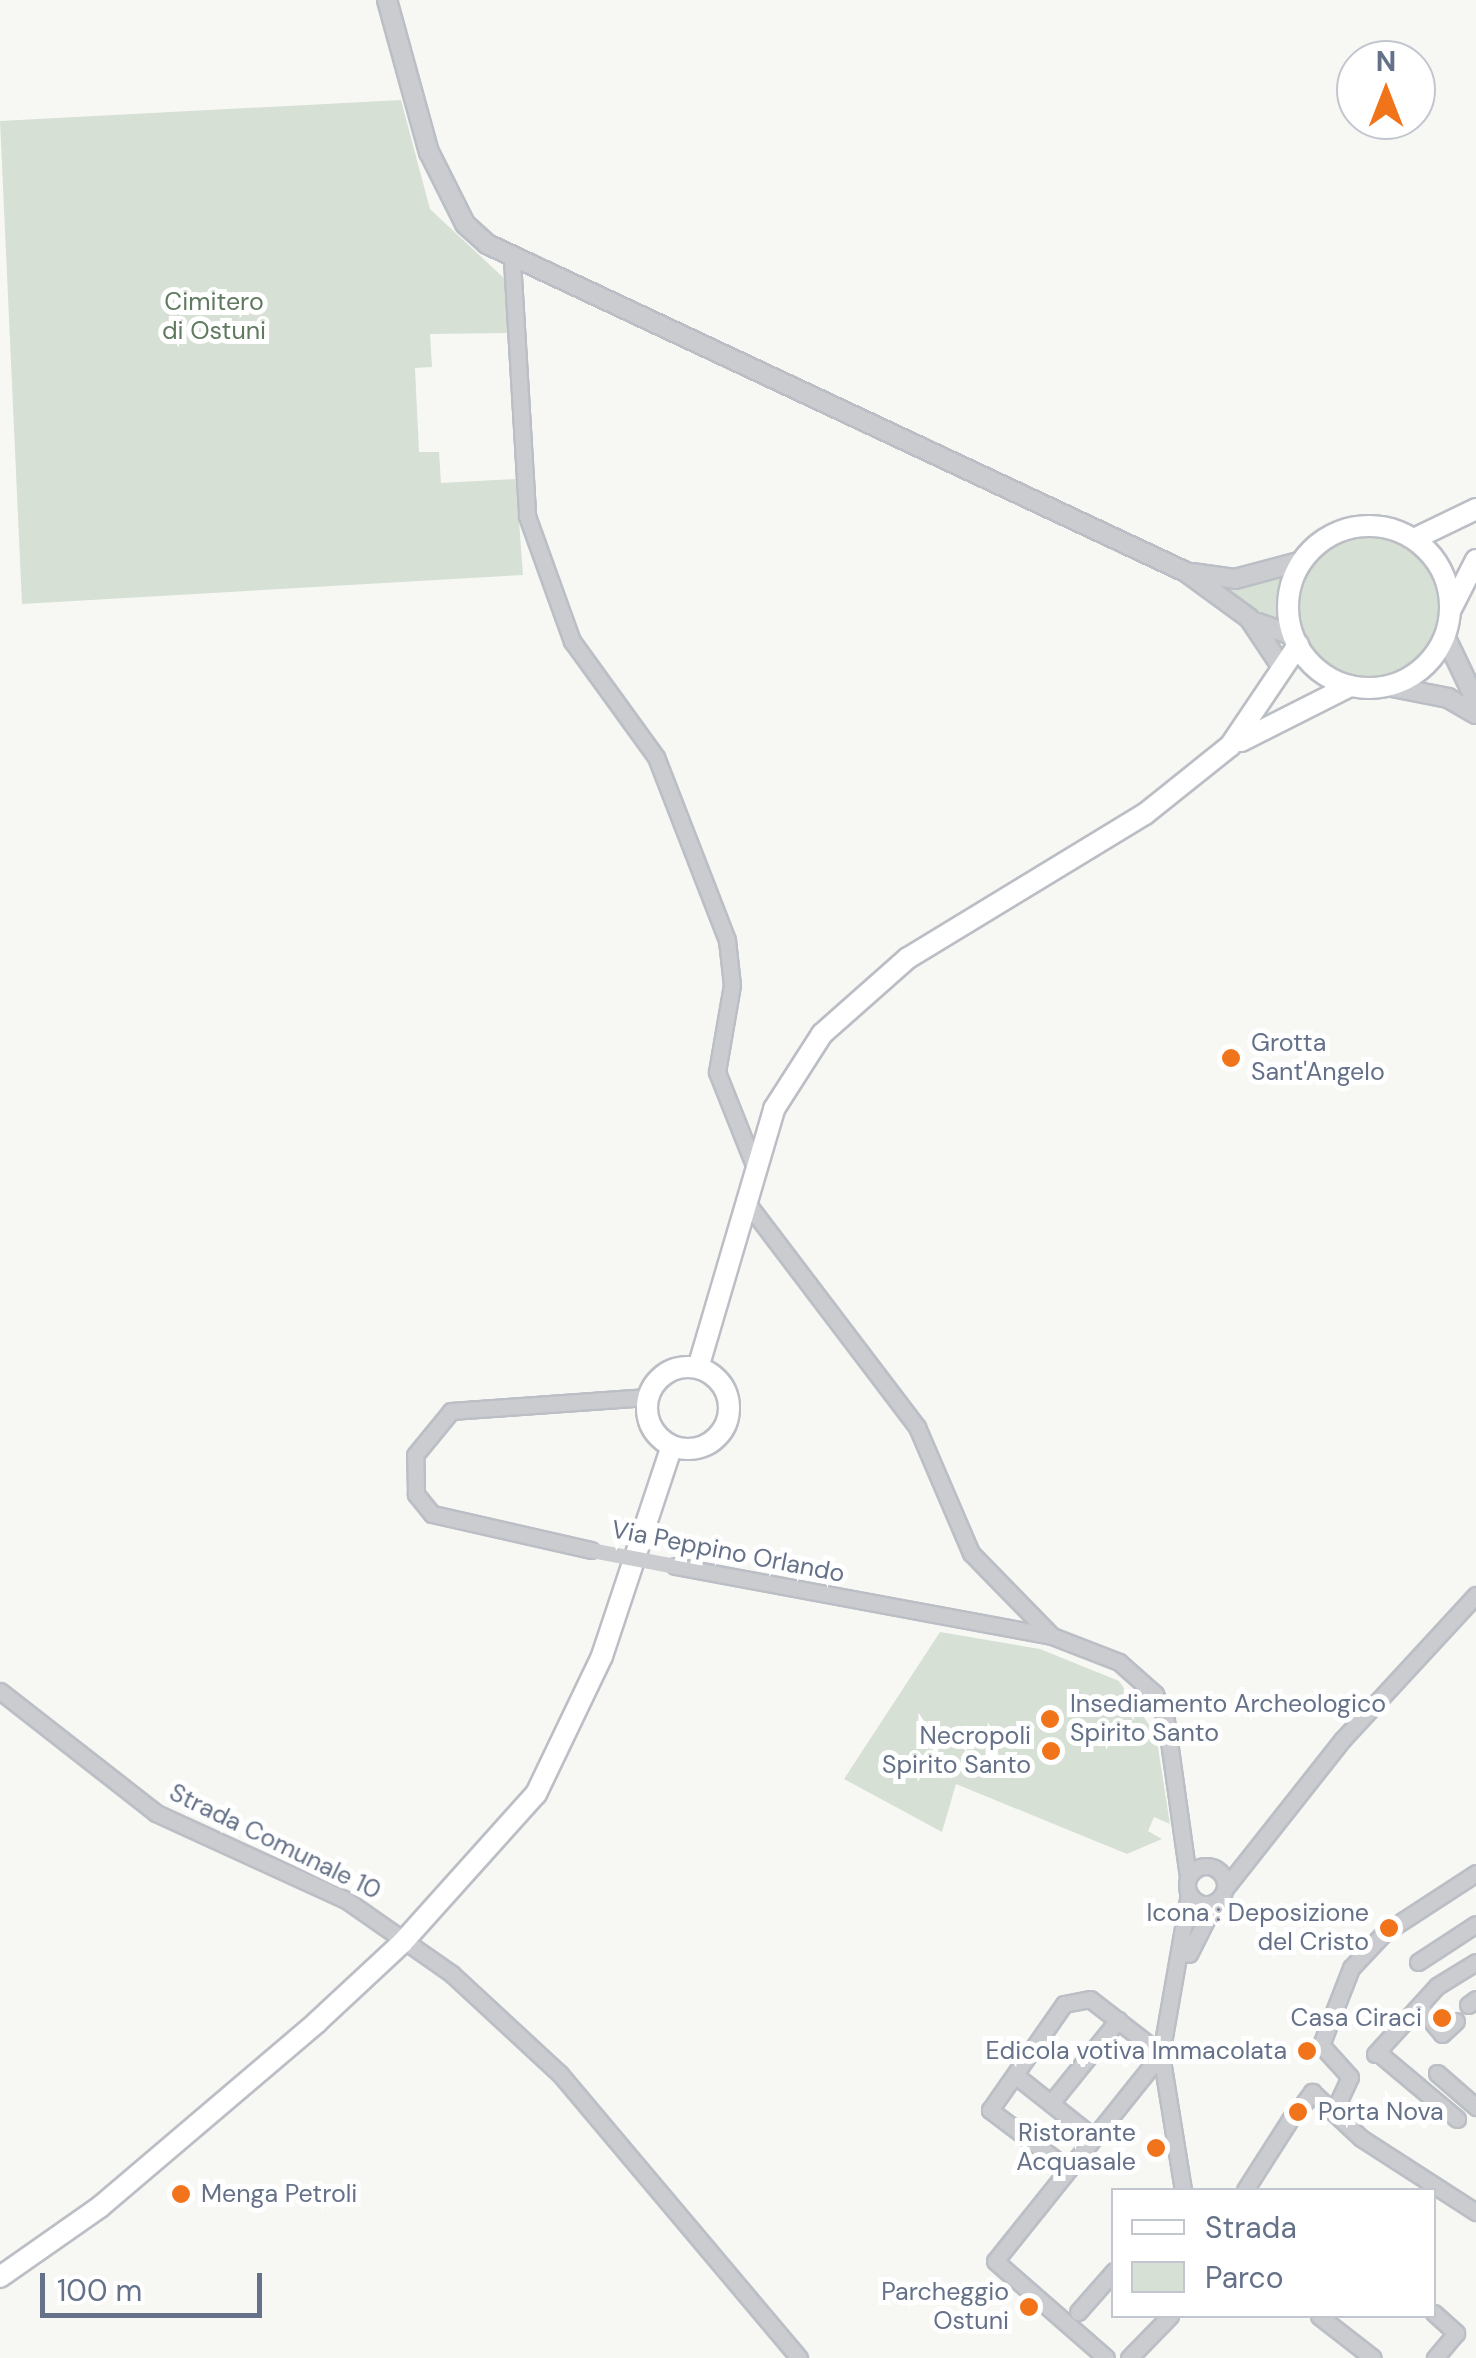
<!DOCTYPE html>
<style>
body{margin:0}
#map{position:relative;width:1476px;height:2358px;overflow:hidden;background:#f7f8f4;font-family:"DM Sans",sans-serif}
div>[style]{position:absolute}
.green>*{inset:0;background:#d7e0d5}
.round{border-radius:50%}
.roads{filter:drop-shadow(2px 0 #bbbfc5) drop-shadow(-2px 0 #bbbfc5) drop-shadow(0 2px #bbbfc5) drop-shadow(0 -2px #bbbfc5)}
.minor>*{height:15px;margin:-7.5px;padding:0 7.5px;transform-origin:7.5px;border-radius:7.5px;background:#caccd0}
.minor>.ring{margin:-7.5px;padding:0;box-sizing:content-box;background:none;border:15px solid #caccd0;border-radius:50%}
.tertiary>*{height:18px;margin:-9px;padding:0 9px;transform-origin:9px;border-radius:9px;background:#caccd0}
.secondary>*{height:20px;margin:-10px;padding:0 10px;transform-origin:10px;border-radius:10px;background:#fff}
.secondary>.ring{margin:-10px;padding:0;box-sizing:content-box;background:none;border:20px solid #fff;border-radius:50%}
.minor-bridge>*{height:15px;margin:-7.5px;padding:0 7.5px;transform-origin:7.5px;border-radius:7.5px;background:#caccd0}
.dots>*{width:28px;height:28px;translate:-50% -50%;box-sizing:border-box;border:5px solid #fff;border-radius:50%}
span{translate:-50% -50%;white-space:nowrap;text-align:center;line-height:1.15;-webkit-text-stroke:10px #fff;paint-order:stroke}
.park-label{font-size:25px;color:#607a60}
.poi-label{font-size:25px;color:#647188}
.left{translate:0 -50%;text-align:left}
.right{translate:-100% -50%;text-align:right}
.street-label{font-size:25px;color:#647188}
.legend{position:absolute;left:1111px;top:2188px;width:325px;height:130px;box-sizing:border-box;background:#fff;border:2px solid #c1c6cf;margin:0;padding:12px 18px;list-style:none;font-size:30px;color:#647188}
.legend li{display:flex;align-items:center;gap:20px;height:50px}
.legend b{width:50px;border:2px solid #c1c6cf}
.north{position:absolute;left:1336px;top:40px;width:100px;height:100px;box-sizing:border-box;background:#fff;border:2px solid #c1c6cf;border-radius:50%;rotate:0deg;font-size:28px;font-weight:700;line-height:40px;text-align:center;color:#647188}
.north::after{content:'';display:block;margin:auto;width:35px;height:45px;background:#f1741b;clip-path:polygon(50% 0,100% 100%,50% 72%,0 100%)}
.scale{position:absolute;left:40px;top:2273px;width:222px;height:45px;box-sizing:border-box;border:5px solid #647188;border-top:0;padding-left:12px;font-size:30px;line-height:35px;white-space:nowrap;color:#647188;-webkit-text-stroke:8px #fff;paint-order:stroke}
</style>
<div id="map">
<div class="green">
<i style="clip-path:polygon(401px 100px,430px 209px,506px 280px,510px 333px,430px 334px,432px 367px,415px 368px,419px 452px,439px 452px,441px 483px,516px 479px,523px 575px,22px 604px,0 121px)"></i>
<i class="round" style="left:1300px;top:538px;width:138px;height:138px"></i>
<i style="clip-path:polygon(1283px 575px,1279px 629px,1224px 586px,1259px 582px)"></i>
<i style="clip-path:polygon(940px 1632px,1040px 1649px,1119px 1681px,1156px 1735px,1170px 1824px,1154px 1817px,1148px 1831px,1162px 1839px,1127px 1854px,956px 1784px,942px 1832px,844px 1779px)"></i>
</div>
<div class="roads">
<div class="minor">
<i style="left:512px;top:260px;width:256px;rotate:86.6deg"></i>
<i style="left:527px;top:516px;width:133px;rotate:70.2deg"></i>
<i style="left:572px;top:641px;width:143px;rotate:54.1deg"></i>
<i style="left:656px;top:757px;width:196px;rotate:68.8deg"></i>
<i style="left:727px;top:940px;width:45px;rotate:83.7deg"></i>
<i style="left:732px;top:985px;width:88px;rotate:99.8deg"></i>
<i style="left:717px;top:1072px;width:105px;rotate:68.3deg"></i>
<i style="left:747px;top:1203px;width:281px;rotate:52.8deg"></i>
<i style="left:917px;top:1427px;width:137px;rotate:66.8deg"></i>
<i style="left:971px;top:1553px;width:116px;rotate:45.7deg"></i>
<i style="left:591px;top:1550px;width:163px;rotate:-167.2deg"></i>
<i style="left:432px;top:1514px;width:26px;rotate:-129deg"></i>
<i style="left:416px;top:1494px;width:39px;rotate:-91deg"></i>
<i style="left:415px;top:1455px;width:57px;rotate:-50.7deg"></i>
<i style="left:451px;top:1411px;width:197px;rotate:-4.1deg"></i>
<i style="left:675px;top:1566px;width:383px;rotate:10.5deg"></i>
<i style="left:1052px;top:1636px;width:72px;rotate:21.2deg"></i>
<i style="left:1119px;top:1662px;width:48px;rotate:41.6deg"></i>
<i style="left:1155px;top:1694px;width:28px;rotate:67deg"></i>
<i style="left:1166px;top:1720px;width:158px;rotate:82deg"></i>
<i style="left:0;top:1691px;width:198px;rotate:38deg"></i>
<i style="left:156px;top:1813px;width:209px;rotate:24.6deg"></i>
<i style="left:346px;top:1900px;width:129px;rotate:34.9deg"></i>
<i style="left:452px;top:1974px;width:147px;rotate:42.8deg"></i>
<i style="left:560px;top:2074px;width:371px;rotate:49.9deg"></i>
<i class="ring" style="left:1187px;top:1866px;width:23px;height:23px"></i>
<i style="left:1226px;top:1887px;width:189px;rotate:-51.7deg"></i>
<i style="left:1343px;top:1739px;width:196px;rotate:-47.3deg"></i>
<i style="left:1189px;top:1954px;width:58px;rotate:-63.4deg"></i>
<i style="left:1418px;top:1962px;width:69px;rotate:-33.2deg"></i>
<i style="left:1468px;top:2005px;width:10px;rotate:-37deg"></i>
<i style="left:1422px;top:2010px;width:31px;rotate:50deg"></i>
<i style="left:1442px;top:2034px;width:19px;rotate:-43deg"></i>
<i style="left:1375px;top:2054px;width:92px;rotate:-47.6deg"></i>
<i style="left:1437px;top:1986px;width:46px;rotate:-31.6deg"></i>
<i style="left:1382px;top:2056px;width:98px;rotate:40deg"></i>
<i style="left:1437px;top:2073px;width:52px;rotate:41.1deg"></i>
<i style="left:1015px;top:2075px;width:98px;rotate:38.4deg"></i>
<i style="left:1051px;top:2103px;width:107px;rotate:-51.1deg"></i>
<i style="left:1304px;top:2103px;width:14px;rotate:-54deg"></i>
<i style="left:1312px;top:2092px;width:67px;rotate:43.2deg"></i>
<i style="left:1361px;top:2138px;width:137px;rotate:32.8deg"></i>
<i style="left:1335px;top:2109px;width:35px;rotate:-65deg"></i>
<i style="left:1350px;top:2077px;width:43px;rotate:-132.2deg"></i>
<i style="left:1321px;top:2045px;width:83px;rotate:-68.7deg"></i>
<i style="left:1351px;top:1968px;width:48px;rotate:-46.7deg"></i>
<i style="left:1384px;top:1933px;width:110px;rotate:-33.1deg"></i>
<i style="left:1068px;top:2169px;width:98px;rotate:-142.9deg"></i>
<i style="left:990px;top:2110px;width:129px;rotate:-55.1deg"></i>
<i style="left:1064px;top:2004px;width:26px;rotate:-11deg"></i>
<i style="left:1090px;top:1999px;width:90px;rotate:37.8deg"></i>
<i style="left:1161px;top:2054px;width:265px;rotate:128.7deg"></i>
<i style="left:995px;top:2261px;width:147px;rotate:41.1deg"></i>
<i style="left:1183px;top:2190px;width:138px;rotate:-99.2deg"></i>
<i style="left:1161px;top:2054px;width:162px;rotate:-80.1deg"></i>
<i style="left:1245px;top:2190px;width:85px;rotate:-57.4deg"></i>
<i style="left:1078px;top:2312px;width:55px;rotate:-48.7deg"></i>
<i style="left:1434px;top:2313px;width:30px;rotate:42deg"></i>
<i style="left:1456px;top:2333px;width:33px;rotate:130deg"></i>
<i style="left:1319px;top:2316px;width:68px;rotate:37.9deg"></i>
<i style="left:1129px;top:2358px;width:59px;rotate:-45.7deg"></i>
</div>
<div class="tertiary">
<i style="left:387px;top:0;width:158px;rotate:74.6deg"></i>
<i style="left:429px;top:152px;width:80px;rotate:63.4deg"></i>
<i style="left:465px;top:224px;width:30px;rotate:42deg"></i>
<i style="left:487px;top:244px;width:772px;rotate:25.14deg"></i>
<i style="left:1186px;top:572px;width:78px;rotate:36.1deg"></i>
<i style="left:1249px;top:618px;width:61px;rotate:56.3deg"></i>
<i style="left:1192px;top:573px;width:43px;rotate:7.9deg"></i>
<i style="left:1235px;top:579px;width:69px;rotate:-15deg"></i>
<i style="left:1258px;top:623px;width:37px;rotate:20deg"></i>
<i style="left:1445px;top:636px;width:72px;rotate:64.5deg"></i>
<i style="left:1387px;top:686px;width:62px;rotate:11.1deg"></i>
<i style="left:1448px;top:698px;width:32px;rotate:30deg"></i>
</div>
<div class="secondary">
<i class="ring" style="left:1288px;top:526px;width:142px;height:142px"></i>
<i style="left:1414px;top:539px;width:69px;rotate:-25.8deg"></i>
<i style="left:1451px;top:609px;width:55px;rotate:-63deg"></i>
<i style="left:1241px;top:741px;width:122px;rotate:-26.8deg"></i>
<i class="ring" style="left:647px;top:1367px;width:62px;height:62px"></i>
<i style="left:698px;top:1368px;width:270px;rotate:-73.6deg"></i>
<i style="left:774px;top:1109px;width:89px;rotate:-57.4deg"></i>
<i style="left:822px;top:1034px;width:115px;rotate:-41.5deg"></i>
<i style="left:908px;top:958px;width:277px;rotate:-31.3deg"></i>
<i style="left:1145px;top:814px;width:109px;rotate:-38.7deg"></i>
<i style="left:1230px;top:746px;width:122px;rotate:-56deg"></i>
<i style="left:0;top:2277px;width:122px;rotate:-35deg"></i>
<i style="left:100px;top:2207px;width:285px;rotate:-40.4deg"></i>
<i style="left:317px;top:2022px;width:117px;rotate:-42.9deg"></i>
<i style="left:403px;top:1942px;width:199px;rotate:-48.1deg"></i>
<i style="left:536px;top:1794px;width:153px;rotate:-64.4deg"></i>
<i style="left:602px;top:1656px;width:221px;rotate:-71.6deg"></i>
</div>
</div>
<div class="minor-bridge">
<i style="left:591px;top:1550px;width:86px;rotate:10.8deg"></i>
</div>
<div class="dots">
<i style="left:1231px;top:1058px;background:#f1741b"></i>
<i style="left:1050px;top:1719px;background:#f1741b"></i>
<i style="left:1051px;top:1751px;background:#f1741b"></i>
<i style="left:1389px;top:1928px;background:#f1741b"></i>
<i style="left:1442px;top:2018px;background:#f1741b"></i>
<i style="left:1307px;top:2051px;background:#f1741b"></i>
<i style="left:1298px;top:2112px;background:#f1741b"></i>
<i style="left:1156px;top:2148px;background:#f1741b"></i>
<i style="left:181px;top:2194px;background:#f1741b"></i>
<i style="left:1029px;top:2307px;background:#f1741b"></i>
</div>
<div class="park-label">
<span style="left:214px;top:317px">Cimitero<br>di Ostuni</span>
</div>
<div class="poi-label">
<span class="left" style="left:1251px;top:1058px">Grotta<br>Sant'Angelo</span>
<span class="left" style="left:1070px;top:1719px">Insediamento Archeologico<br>Spirito Santo</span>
<span class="right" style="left:1031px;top:1751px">Necropoli<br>Spirito Santo</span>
<span class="right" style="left:1369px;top:1928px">Icona : Deposizione<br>del Cristo</span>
<span class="right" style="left:1422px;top:2018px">Casa Ciraci</span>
<span class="right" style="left:1287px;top:2051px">Edicola votiva Immacolata</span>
<span class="left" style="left:1318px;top:2112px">Porta Nova</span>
<span class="right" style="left:1136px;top:2148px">Ristorante<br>Acquasale</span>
<span class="left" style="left:201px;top:2194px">Menga Petroli</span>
<span class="right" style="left:1009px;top:2307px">Parcheggio<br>Ostuni</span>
</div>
<div class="street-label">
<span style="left:728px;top:1552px;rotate:11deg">Via Peppino Orlando</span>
<span style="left:275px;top:1842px;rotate:26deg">Strada Comunale 10</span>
</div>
<ul class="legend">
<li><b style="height:12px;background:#fff"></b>Strada</li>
<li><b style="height:28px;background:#d7e0d5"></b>Parco</li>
</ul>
<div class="north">N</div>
<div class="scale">100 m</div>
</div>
